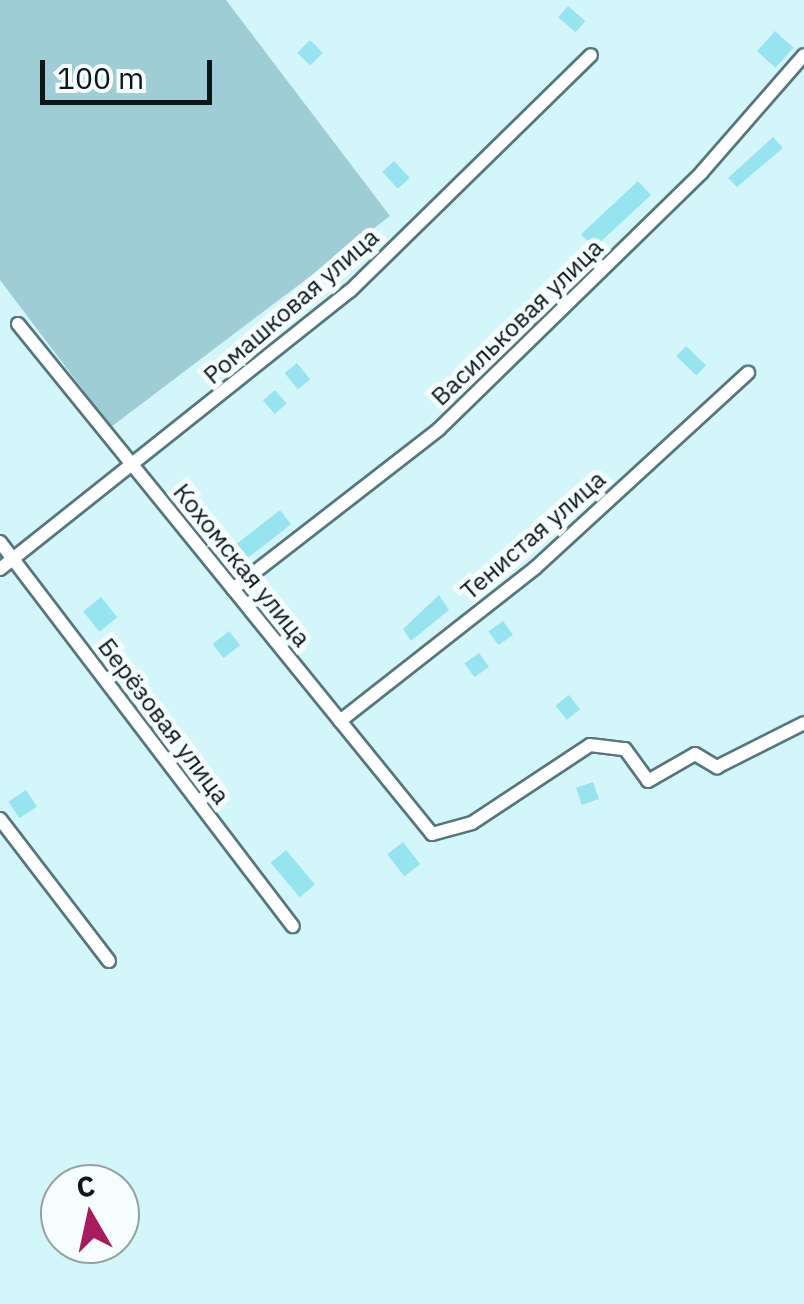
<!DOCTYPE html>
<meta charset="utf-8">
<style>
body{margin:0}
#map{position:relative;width:804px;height:1304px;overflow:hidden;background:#d3f6fb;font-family:"IBM Plex Sans",sans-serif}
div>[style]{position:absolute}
.green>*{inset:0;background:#9fcdd5}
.building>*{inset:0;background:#97e4f1;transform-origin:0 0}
.roads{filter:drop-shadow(2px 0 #57777c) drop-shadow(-2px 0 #57777c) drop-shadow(0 2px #57777c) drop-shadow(0 -2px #57777c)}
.minor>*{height:12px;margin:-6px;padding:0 6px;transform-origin:6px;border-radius:6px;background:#fff}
span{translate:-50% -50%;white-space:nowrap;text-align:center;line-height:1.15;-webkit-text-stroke:10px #f6fdfe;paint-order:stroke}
.street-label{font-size:25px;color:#0b1719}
.north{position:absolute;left:40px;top:1164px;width:100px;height:100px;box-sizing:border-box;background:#f6fdfe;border:2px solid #98a1a2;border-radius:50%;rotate:351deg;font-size:28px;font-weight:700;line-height:40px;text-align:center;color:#0b1719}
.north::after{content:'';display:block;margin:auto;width:35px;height:45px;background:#a81c5e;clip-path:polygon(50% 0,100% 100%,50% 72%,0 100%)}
.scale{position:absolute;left:40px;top:60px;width:172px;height:45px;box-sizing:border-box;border:5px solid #0b1719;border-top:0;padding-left:12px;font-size:30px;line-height:35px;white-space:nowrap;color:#0b1719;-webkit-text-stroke:8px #f6fdfe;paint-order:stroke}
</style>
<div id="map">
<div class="green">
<i style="clip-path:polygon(0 0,226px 0,390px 216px,111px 427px,0 280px)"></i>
</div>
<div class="building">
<i style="left:568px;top:6px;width:23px;height:15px;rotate:41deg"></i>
<i style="left:775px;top:31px;width:25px;height:27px;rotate:42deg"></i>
<i style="left:310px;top:40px;width:18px;height:18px;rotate:45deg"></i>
<i style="clip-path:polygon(773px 137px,783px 148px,737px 187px,728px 178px)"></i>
<i style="left:394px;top:161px;width:23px;height:16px;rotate:47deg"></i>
<i style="left:638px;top:181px;width:19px;height:78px;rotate:47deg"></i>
<i style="left:686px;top:346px;width:28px;height:14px;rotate:44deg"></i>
<i style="left:297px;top:363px;width:21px;height:16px;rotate:51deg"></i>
<i style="left:275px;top:390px;width:18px;height:16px;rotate:49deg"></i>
<i style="left:280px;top:510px;width:18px;height:57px;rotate:52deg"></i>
<i style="clip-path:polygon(439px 595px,449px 610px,411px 641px,403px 629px)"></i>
<i style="left:101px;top:597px;width:26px;height:23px;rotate:51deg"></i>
<i style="left:503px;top:621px;width:17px;height:18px;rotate:54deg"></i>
<i style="left:229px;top:631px;width:18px;height:21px;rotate:52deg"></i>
<i style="left:479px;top:653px;width:17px;height:18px;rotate:54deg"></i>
<i style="left:569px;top:695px;width:18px;height:17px;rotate:52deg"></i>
<i style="left:593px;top:782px;width:18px;height:18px;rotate:71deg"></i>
<i style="left:26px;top:790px;width:20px;height:21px;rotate:57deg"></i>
<i style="left:403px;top:842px;width:28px;height:20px;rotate:52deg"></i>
<i style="left:286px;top:850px;width:45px;height:20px;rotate:50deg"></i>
</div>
<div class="roads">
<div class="minor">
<i style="left:18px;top:324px;width:657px;rotate:50.93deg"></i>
<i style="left:432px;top:834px;width:41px;rotate:-15.4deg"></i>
<i style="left:472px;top:823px;width:141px;rotate:-33.5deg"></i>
<i style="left:590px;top:745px;width:35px;rotate:7deg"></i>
<i style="left:625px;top:749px;width:39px;rotate:54deg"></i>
<i style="left:648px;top:781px;width:54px;rotate:-29.9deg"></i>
<i style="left:695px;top:754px;width:26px;rotate:31deg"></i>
<i style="left:717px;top:767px;width:97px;rotate:-26.8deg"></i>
<i style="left:0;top:542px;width:483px;rotate:52.7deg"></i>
<i style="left:0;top:569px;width:447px;rotate:-38.5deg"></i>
<i style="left:350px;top:291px;width:337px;rotate:-44.4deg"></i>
<i style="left:233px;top:589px;width:261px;rotate:-37.8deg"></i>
<i style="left:439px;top:429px;width:368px;rotate:-44.3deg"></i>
<i style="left:702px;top:172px;width:155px;rotate:-48.9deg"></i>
<i style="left:340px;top:721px;width:248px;rotate:-38.1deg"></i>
<i style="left:535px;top:568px;width:289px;rotate:-42.5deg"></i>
<i style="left:0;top:819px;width:179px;rotate:52.5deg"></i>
</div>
</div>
<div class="street-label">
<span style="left:291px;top:306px;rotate:-41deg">Ромашковая улица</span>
<span style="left:517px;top:322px;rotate:-44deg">Васильковая улица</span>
<span style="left:533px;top:535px;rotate:-41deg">Тенистая улица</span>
<span style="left:242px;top:565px;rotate:51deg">Кохомская улица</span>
<span style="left:164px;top:721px;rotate:53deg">Берёзовая улица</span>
</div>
<div class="north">С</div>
<div class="scale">100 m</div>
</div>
